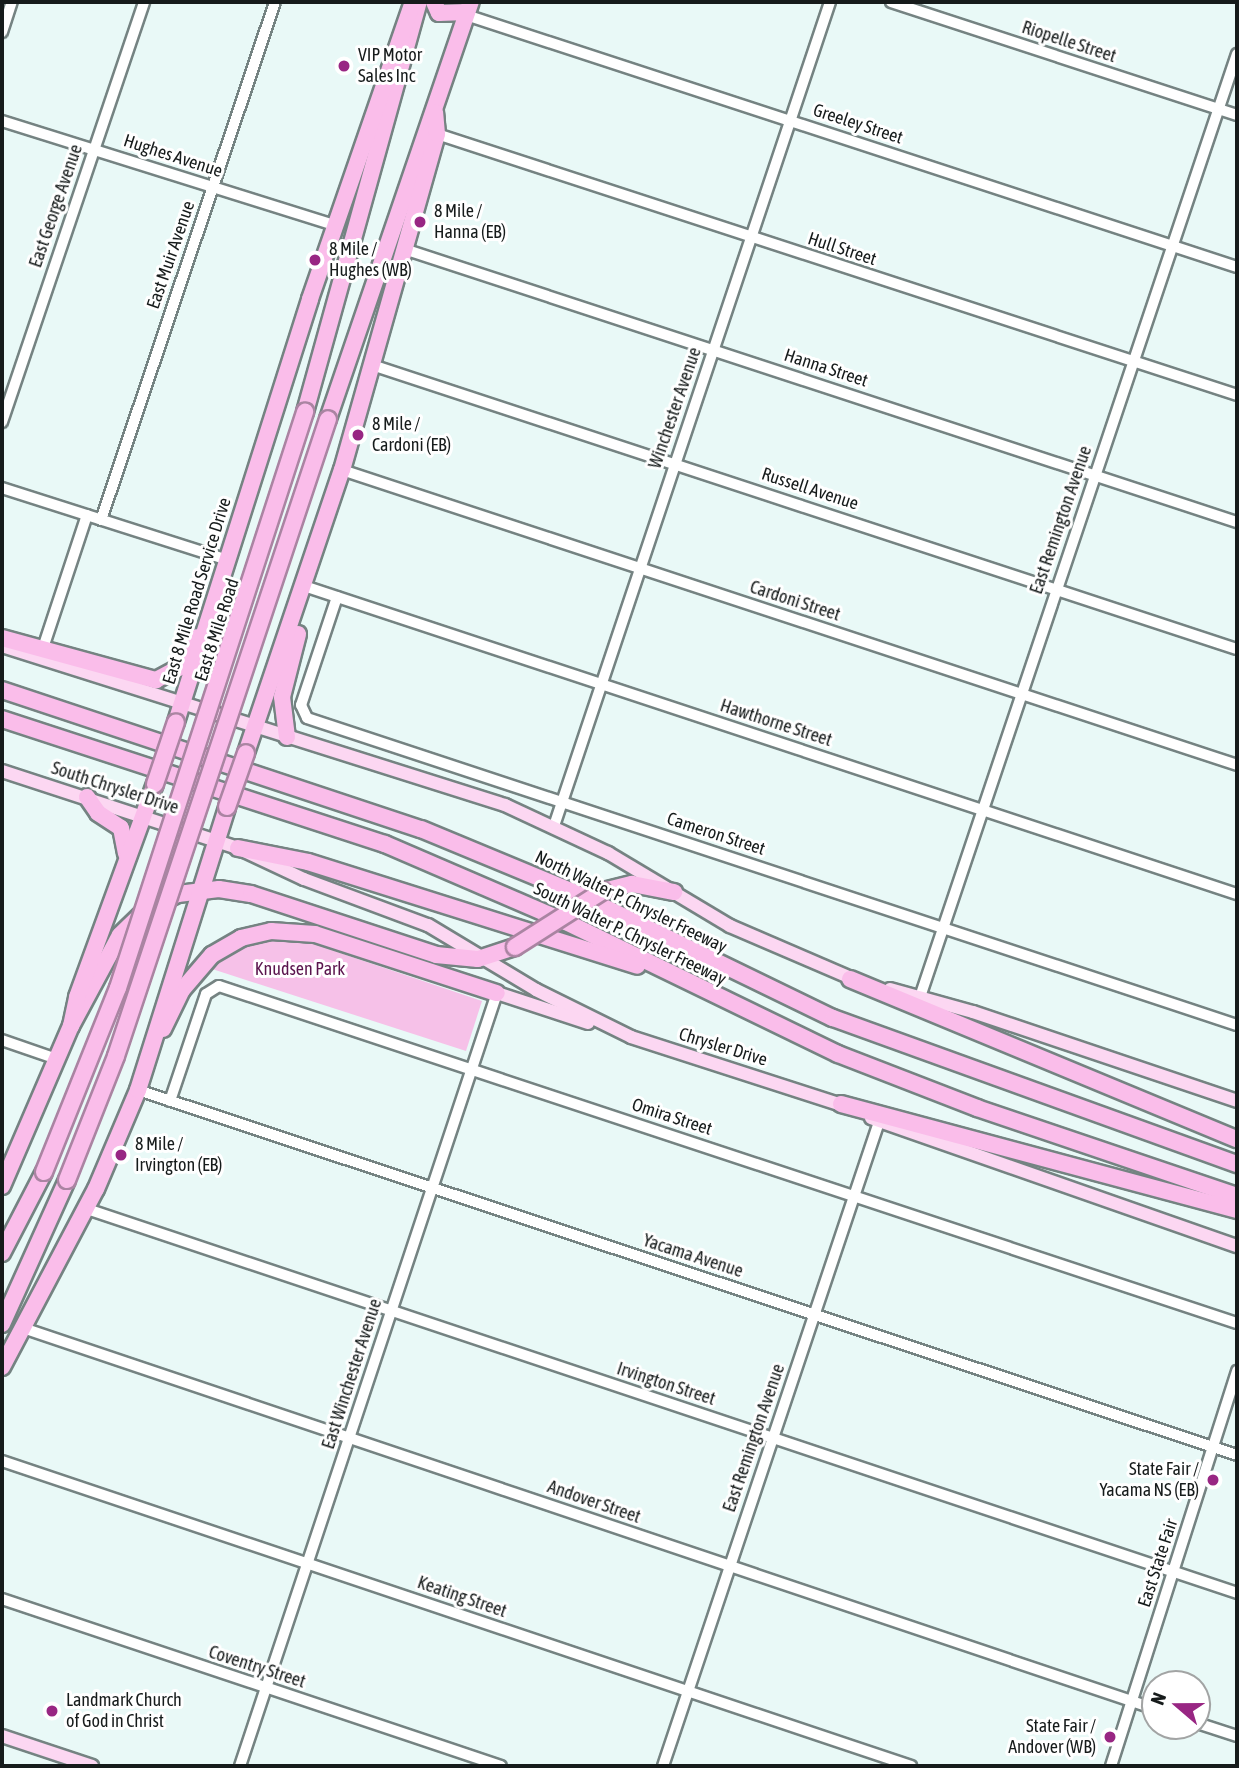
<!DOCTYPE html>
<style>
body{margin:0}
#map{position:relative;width:1239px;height:1768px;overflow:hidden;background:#e9f9f7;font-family:"Asap Condensed",sans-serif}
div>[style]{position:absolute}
.green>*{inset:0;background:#f6c1e8}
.roads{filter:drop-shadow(2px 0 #758382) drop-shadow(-2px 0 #758382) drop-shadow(0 2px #758382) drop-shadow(0 -2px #758382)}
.minor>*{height:10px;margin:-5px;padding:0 5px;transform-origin:5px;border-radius:5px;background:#fff}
.major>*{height:12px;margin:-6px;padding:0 6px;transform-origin:6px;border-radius:6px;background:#fcd7f2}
.highway>*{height:16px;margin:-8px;padding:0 8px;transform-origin:8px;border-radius:8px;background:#fabdea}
.bridges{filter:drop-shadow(2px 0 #aa84a2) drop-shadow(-2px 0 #aa84a2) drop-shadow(0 2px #aa84a2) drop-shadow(0 -2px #aa84a2)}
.highway-bridge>*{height:16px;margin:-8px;padding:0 8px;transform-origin:8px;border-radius:8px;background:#fabdea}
.dots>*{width:19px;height:19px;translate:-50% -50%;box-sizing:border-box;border:4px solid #fff;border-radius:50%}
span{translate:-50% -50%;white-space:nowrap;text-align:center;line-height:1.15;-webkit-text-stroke:6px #fff;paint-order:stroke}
.street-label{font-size:18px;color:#161b1b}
.poi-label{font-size:18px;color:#161b1b}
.left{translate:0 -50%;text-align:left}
.right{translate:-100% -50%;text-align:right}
.park-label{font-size:18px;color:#5a144d}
.frame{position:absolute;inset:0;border:4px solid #161b1b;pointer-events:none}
.north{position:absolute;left:1141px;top:1670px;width:70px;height:70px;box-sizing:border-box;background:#fff;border:2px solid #a2a4a4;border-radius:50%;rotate:290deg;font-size:19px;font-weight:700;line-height:28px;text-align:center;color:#161b1b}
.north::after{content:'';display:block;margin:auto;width:24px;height:32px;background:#982683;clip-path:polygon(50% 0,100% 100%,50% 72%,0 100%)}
</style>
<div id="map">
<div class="green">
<i style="clip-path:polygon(277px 938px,308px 942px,482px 1001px,466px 1051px,206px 967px,238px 947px)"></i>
</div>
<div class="roads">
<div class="minor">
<i style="left:891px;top:2px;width:364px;rotate:18.1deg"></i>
<i style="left:466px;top:15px;width:811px;rotate:18.1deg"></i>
<i style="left:2px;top:32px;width:32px;rotate:-72deg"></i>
<i style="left:2px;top:121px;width:348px;rotate:17.4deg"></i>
<i style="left:437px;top:134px;width:841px;rotate:18.07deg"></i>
<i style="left:404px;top:249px;width:877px;rotate:18.15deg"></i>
<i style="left:372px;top:365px;width:910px;rotate:18.18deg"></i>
<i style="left:2px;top:422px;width:443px;rotate:-71.3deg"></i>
<i style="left:342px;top:470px;width:942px;rotate:18.24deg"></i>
<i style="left:2px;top:488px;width:237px;rotate:17.7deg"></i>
<i style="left:101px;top:520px;width:546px;rotate:-71.43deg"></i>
<i style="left:304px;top:586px;width:983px;rotate:18.27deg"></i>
<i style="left:337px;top:597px;width:114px;rotate:108.4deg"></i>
<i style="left:301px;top:705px;width:14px;rotate:65deg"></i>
<i style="left:307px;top:718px;width:979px;rotate:18.27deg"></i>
<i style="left:46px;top:654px;width:7px;rotate:-117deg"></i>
<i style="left:43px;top:648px;width:140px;rotate:-71.7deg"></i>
<i style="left:554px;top:826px;width:869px;rotate:-71.48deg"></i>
<i style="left:920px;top:997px;width:995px;rotate:-71.42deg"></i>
<i style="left:2px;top:1040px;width:58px;rotate:19.1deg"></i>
<i style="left:138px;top:1090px;width:1158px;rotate:18.37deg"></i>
<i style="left:170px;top:1101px;width:113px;rotate:-71.4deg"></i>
<i style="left:206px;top:994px;width:15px;rotate:-32deg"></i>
<i style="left:219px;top:986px;width:1072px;rotate:18.32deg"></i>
<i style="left:84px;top:1208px;width:1216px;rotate:18.46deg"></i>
<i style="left:23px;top:1328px;width:1194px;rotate:18.6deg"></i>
<i style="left:2px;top:1461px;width:959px;rotate:18.55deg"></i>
<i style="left:2px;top:1599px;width:526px;rotate:18.5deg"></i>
<i style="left:1197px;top:1723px;width:42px;rotate:18deg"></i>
<i style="left:240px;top:1766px;width:815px;rotate:-71.61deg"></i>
<i style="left:663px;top:1766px;width:679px;rotate:-71.46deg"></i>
<i style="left:1111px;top:1766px;width:415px;rotate:-72.3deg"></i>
</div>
<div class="major">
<i style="left:2px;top:646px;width:528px;rotate:17.54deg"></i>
<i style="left:505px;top:805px;width:114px;rotate:25deg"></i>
<i style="left:608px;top:853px;width:142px;rotate:30.9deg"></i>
<i style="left:730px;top:926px;width:139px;rotate:23.3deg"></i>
<i style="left:2px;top:771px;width:248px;rotate:18.1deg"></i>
<i style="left:238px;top:848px;width:73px;rotate:25.2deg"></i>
<i style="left:304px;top:879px;width:132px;rotate:20.4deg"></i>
<i style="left:428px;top:925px;width:126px;rotate:31deg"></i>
<i style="left:536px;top:990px;width:106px;rotate:26.3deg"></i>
<i style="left:631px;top:1037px;width:228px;rotate:17.9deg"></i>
<i style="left:890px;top:989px;width:86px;rotate:15.5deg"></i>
<i style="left:973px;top:1012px;width:279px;rotate:18.6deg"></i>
<i style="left:497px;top:993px;width:96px;rotate:18.2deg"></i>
<i style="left:871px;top:1118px;width:388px;rotate:19.3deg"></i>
<i style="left:2px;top:1736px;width:95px;rotate:18.4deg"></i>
</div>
<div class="highway">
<i style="left:434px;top:2px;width:12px;rotate:66deg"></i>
<i style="left:439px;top:13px;width:28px;rotate:-2deg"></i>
<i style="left:305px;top:412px;width:426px;rotate:-74.5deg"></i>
<i style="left:328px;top:419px;width:441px;rotate:-71.1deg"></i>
<i style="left:2px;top:638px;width:160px;rotate:15.3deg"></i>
<i style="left:156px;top:680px;width:30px;rotate:-28deg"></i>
<i style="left:182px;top:666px;width:32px;rotate:-64deg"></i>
<i style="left:2px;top:690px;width:441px;rotate:18.4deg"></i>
<i style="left:421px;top:829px;width:165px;rotate:22.5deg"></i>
<i style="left:573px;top:892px;width:289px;rotate:25.9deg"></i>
<i style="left:833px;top:1018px;width:430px;rotate:19.9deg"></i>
<i style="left:2px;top:719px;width:403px;rotate:18.1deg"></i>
<i style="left:385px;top:844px;width:197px;rotate:23.3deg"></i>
<i style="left:566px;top:922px;width:302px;rotate:25.9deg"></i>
<i style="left:838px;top:1054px;width:149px;rotate:21.2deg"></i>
<i style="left:977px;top:1108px;width:274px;rotate:18.7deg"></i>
<i style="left:176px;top:722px;width:444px;rotate:-72.4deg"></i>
<i style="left:310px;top:299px;width:314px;rotate:-70.9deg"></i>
<i style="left:287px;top:737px;width:40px;rotate:-97.1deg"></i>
<i style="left:282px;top:697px;width:65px;rotate:-75.7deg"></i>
<i style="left:246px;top:753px;width:299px;rotate:-71.3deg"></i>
<i style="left:342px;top:470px;width:349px;rotate:-74.2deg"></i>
<i style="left:437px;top:134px;width:22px;rotate:-95deg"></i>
<i style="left:87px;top:797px;width:19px;rotate:55deg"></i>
<i style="left:98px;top:813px;width:27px;rotate:33deg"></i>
<i style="left:121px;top:828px;width:26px;rotate:79deg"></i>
<i style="left:238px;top:848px;width:71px;rotate:11.3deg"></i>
<i style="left:308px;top:862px;width:345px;rotate:17.5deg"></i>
<i style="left:603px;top:891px;width:30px;rotate:-14deg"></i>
<i style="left:632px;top:884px;width:43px;rotate:10.8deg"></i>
<i style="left:850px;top:979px;width:419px;rotate:22.5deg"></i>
<i style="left:71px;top:1026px;width:103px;rotate:-61.7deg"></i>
<i style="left:120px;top:935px;width:37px;rotate:-44deg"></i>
<i style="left:147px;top:909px;width:34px;rotate:-26deg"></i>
<i style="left:178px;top:894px;width:41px;rotate:-7deg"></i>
<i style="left:219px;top:889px;width:32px;rotate:9deg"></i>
<i style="left:251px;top:894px;width:195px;rotate:18.2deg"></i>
<i style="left:436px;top:955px;width:42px;rotate:5.4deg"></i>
<i style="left:478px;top:959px;width:39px;rotate:-18deg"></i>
<i style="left:163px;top:1029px;width:43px;rotate:-64deg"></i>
<i style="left:182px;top:990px;width:46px;rotate:-49.4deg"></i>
<i style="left:212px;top:955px;width:34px;rotate:-30deg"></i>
<i style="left:241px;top:938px;width:31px;rotate:-13deg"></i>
<i style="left:271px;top:931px;width:44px;rotate:3.9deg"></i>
<i style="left:315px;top:934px;width:191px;rotate:18deg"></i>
<i style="left:841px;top:1104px;width:410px;rotate:15deg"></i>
<i style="left:2px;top:1186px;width:174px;rotate:-66.7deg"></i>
<i style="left:71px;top:1026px;width:30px;rotate:-78deg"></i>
<i style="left:77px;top:997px;width:227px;rotate:-69.9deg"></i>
<i style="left:2px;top:1253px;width:91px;rotate:-62.6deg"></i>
<i style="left:2px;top:1324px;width:158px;rotate:-65.7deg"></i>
<i style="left:2px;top:1367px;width:201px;rotate:-62.2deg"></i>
<i style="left:96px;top:1189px;width:108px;rotate:-67deg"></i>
<i style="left:138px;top:1090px;width:297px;rotate:-72.5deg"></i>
</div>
</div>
<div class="bridges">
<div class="highway-bridge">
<i style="left:155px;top:784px;width:65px;rotate:-71.3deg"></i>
<i style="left:227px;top:807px;width:57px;rotate:-70.6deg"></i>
<i style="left:515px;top:947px;width:104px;rotate:-32.5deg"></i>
<i style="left:44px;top:1172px;width:198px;rotate:-68.1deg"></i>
<i style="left:118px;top:988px;width:606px;rotate:-72.01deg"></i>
<i style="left:67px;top:1180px;width:133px;rotate:-68.4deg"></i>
<i style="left:116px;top:1056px;width:671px;rotate:-71.59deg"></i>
</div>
</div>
<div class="dots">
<i style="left:344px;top:66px;background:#982683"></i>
<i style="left:420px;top:222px;background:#982683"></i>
<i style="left:315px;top:260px;background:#982683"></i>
<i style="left:358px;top:435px;background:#982683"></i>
<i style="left:121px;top:1155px;background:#982683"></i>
<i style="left:1213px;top:1480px;background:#982683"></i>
<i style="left:52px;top:1711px;background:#982683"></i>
<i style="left:1110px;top:1737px;background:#982683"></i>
</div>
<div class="street-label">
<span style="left:1069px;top:42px;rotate:18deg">Riopelle Street</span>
<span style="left:858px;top:124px;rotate:18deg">Greeley Street</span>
<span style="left:173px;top:156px;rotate:18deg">Hughes Avenue</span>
<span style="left:56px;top:206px;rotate:-71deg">East George Avenue</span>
<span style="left:842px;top:249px;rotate:18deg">Hull Street</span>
<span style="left:171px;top:255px;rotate:-71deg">East Muir Avenue</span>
<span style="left:826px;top:368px;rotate:18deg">Hanna Street</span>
<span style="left:675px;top:408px;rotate:-71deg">Winchester Avenue</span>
<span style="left:810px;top:489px;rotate:18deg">Russell Avenue</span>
<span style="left:1061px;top:520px;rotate:-71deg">East Remington Avenue</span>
<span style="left:197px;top:591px;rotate:-73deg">East 8 Mile Road Service Drive</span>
<span style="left:795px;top:601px;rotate:18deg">Cardoni Street</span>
<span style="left:217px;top:630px;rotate:-72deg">East 8 Mile Road</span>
<span style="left:776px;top:723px;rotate:18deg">Hawthorne Street</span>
<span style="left:115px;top:788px;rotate:18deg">South Chrysler Drive</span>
<span style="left:716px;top:834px;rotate:18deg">Cameron Street</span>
<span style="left:631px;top:902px;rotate:26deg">North Walter P. Chrysler Freeway</span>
<span style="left:630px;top:934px;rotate:26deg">South Walter P. Chrysler Freeway</span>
<span style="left:723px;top:1047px;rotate:17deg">Chrysler Drive</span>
<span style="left:672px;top:1117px;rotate:18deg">Omira Street</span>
<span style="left:693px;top:1256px;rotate:18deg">Yacama Avenue</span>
<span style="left:352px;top:1374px;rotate:-72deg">East Winchester Avenue</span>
<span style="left:666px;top:1384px;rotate:18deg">Irvington Street</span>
<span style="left:754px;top:1438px;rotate:-71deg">East Remington Avenue</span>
<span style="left:594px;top:1502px;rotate:19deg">Andover Street</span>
<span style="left:1158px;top:1563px;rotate:-72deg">East State Fair</span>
<span style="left:462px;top:1597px;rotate:19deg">Keating Street</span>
<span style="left:257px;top:1667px;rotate:18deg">Coventry Street</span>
</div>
<div class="poi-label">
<span class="left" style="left:358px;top:66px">VIP Motor<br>Sales Inc</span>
<span class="left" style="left:434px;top:222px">8 Mile /<br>Hanna (EB)</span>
<span class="left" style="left:329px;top:260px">8 Mile /<br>Hughes (WB)</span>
<span class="left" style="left:372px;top:435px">8 Mile /<br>Cardoni (EB)</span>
<span class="left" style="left:135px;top:1155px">8 Mile /<br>Irvington (EB)</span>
<span class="right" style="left:1199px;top:1480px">State Fair /<br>Yacama NS (EB)</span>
<span class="left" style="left:66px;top:1711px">Landmark Church<br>of God in Christ</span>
<span class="right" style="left:1096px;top:1737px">State Fair /<br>Andover (WB)</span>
</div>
<div class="park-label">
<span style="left:300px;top:969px">Knudsen Park</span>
</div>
<div class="frame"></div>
<div class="north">N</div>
</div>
